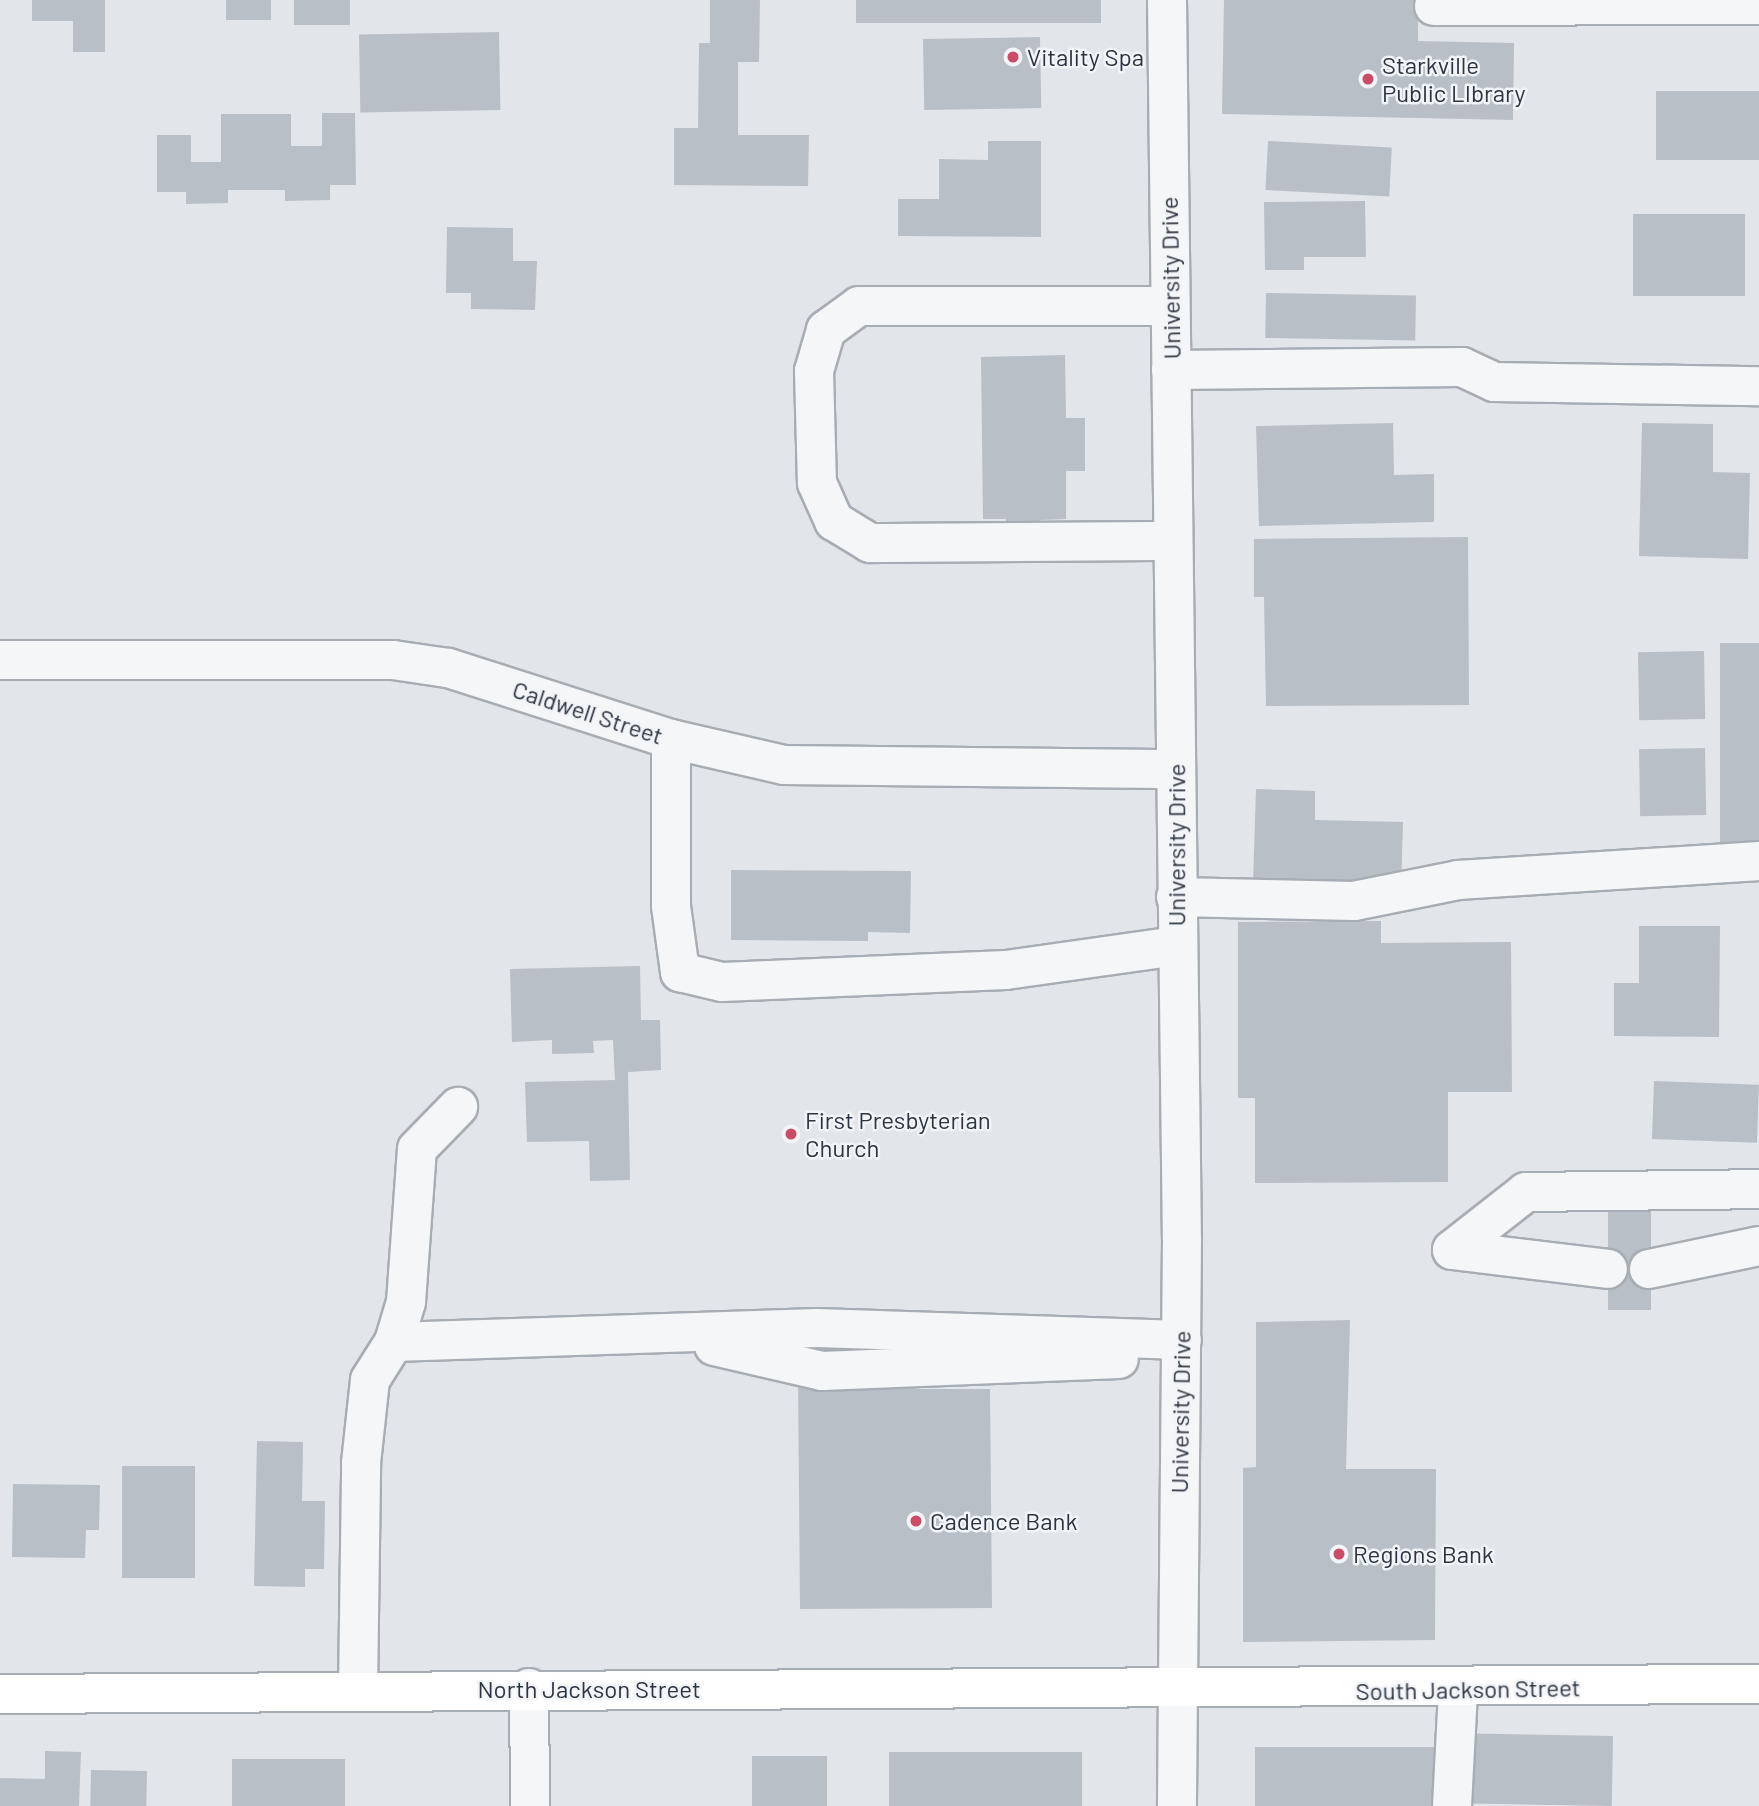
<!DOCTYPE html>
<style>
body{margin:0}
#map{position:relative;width:1759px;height:1806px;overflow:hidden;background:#e2e6ea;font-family:Barlow,sans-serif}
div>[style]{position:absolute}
.building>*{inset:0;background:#b9bfc7;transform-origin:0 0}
.roads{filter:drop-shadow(2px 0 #a7adb4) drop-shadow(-2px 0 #a7adb4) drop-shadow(0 2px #a7adb4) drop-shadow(0 -2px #a7adb4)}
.minor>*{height:38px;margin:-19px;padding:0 19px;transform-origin:19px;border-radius:19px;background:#f5f6f8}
.major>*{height:38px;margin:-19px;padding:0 19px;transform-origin:19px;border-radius:19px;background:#fff}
.dots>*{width:19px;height:19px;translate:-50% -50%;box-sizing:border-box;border:4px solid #f2f4f7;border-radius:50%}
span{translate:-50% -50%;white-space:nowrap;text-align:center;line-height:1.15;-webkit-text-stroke:5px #f2f4f7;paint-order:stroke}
.poi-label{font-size:24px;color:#2b3441}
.left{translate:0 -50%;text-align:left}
.street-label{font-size:24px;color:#2b3441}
</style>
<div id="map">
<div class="building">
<i style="clip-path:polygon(32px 0,105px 0,105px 52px,73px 52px,73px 21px,32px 21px)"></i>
<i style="left:226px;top:0;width:45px;height:20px"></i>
<i style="left:294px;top:0;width:56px;height:25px"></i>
<i style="clip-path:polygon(710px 0,760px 0,759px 62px,738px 62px,738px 135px,809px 135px,808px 186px,674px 185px,674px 128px,698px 128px,699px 43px,710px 43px)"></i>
<i style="left:856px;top:0;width:245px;height:23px"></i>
<i style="clip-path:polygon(1224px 0,1418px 0,1418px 41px,1514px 43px,1513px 120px,1222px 114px)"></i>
<i style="left:499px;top:32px;width:78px;height:140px;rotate:89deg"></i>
<i style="left:1040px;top:37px;width:71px;height:117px;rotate:89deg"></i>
<i style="left:1759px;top:91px;width:69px;height:103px;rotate:90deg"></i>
<i style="clip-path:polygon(322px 113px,355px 113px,356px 185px,330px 185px,330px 200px,285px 201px,285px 190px,228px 190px,228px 203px,186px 204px,186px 192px,157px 192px,157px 135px,191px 135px,191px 162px,221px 162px,221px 114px,291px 114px,291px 146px,322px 146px)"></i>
<i style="clip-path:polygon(988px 141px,1041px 141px,1041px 237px,898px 236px,898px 199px,939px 199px,939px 159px,988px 160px)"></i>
<i style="left:1268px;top:141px;width:124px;height:49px;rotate:3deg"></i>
<i style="clip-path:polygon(1365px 201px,1366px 257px,1304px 257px,1304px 270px,1265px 270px,1264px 202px)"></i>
<i style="left:1745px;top:214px;width:82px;height:112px;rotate:90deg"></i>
<i style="clip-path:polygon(447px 227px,513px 228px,513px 261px,537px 261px,535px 310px,471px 309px,471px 293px,446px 293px)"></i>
<i style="left:1266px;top:293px;width:150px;height:45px;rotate:1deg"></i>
<i style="clip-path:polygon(1065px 355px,1066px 418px,1085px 418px,1085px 471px,1066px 471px,1066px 519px,1040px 520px,1040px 556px,1007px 557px,1006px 519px,983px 519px,981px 357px)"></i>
<i style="clip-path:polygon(1393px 423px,1394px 475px,1434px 474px,1434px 522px,1259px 526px,1256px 426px)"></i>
<i style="clip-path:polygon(1642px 423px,1713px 424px,1713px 472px,1750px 473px,1748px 559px,1639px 556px)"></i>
<i style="clip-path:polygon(1468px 537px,1469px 705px,1266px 706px,1264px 597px,1254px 597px,1254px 539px)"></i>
<i style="left:1720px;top:643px;width:39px;height:213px"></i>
<i style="left:1704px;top:651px;width:68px;height:66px;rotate:89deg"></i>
<i style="left:1705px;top:748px;width:67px;height:66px;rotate:89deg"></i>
<i style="clip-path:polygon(1256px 789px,1315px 791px,1315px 820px,1403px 822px,1401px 888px,1253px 884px)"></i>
<i style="clip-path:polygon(731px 870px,911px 871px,910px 933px,868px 932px,868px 941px,731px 940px)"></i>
<i style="clip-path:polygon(1381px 921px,1381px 943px,1511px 942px,1512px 1092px,1448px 1092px,1448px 1182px,1255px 1183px,1255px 1098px,1238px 1098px,1238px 922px)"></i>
<i style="clip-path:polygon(1639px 926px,1720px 926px,1719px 1037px,1614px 1036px,1614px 983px,1639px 983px)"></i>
<i style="clip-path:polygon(640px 966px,641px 1020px,660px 1020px,661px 1070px,628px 1072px,630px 1180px,590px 1181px,589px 1141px,527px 1142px,525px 1082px,615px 1080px,613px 1040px,593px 1041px,594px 1053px,552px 1054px,552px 1040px,512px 1042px,510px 969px)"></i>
<i style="left:1654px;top:1081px;width:105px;height:58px;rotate:2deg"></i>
<i style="left:1608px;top:1200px;width:43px;height:110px"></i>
<i style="clip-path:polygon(1350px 1320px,1346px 1469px,1436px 1469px,1435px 1640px,1243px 1642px,1243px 1468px,1256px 1467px,1256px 1322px)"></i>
<i style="clip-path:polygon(858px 1375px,858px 1389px,990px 1389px,992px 1608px,800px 1609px,798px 1376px)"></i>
<i style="clip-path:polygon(257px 1441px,303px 1442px,302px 1501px,325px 1501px,324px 1569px,305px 1569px,305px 1587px,254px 1586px)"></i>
<i style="left:195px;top:1466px;width:112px;height:73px;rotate:90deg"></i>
<i style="clip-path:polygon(13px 1484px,100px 1485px,99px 1530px,86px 1530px,85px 1558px,12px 1557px)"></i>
<i style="left:1613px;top:1736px;width:70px;height:139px;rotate:91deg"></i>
<i style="left:1255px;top:1747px;width:188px;height:59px"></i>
<i style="clip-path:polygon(45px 1751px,81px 1752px,79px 1806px,0 1806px,0 1778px,45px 1779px)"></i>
<i style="left:1082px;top:1752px;width:54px;height:193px;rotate:90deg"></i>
<i style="left:752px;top:1756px;width:75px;height:50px"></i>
<i style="left:232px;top:1759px;width:113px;height:47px"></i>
<i style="left:91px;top:1770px;width:56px;height:36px;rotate:1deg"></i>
</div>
<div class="roads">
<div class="minor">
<i style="left:1167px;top:0;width:1239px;rotate:89.31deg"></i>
<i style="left:1182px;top:1239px;width:567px;rotate:90.51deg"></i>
<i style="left:1434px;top:6px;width:325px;rotate:-0.2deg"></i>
<i style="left:1170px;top:306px;width:311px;rotate:180deg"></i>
<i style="left:859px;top:306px;width:41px;rotate:144deg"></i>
<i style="left:826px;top:330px;width:43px;rotate:106.3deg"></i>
<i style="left:814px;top:371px;width:112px;rotate:88.5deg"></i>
<i style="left:817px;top:483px;width:42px;rotate:65.9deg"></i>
<i style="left:834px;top:521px;width:42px;rotate:31.4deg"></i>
<i style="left:870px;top:543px;width:302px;rotate:-0.4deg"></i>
<i style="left:1171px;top:370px;width:291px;rotate:-0.6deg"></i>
<i style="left:1462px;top:367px;width:35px;rotate:25deg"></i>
<i style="left:1494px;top:382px;width:265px;rotate:0.9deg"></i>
<i style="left:0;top:660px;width:393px"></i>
<i style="left:393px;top:660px;width:56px;rotate:8.3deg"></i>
<i style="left:448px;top:668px;width:234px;rotate:17.7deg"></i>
<i style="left:671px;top:739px;width:116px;rotate:13deg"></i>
<i style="left:784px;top:765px;width:391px;rotate:0.6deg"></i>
<i style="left:671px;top:739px;width:167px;rotate:90deg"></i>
<i style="left:671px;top:906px;width:67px;rotate:82.2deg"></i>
<i style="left:680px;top:972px;width:43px;rotate:13.4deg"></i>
<i style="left:722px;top:982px;width:284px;rotate:-2.4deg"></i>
<i style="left:1006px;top:970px;width:173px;rotate:-8deg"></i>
<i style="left:1176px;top:897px;width:178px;rotate:1.3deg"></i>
<i style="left:1354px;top:901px;width:106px;rotate:-11.4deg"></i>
<i style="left:1458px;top:880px;width:302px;rotate:-3.6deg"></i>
<i style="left:1452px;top:1250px;width:94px;rotate:-38.1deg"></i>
<i style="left:1526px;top:1192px;width:233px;rotate:-0.7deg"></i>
<i style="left:1452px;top:1250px;width:157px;rotate:6.9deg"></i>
<i style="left:1649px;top:1269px;width:112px;rotate:-11.8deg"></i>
<i style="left:394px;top:1342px;width:42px;rotate:-73.3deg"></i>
<i style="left:406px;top:1302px;width:153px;rotate:-85.9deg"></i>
<i style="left:417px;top:1149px;width:59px;rotate:-45.7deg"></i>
<i style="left:714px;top:1346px;width:111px;rotate:13deg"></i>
<i style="left:822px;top:1371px;width:297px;rotate:-2.3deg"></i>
<i style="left:529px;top:1688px;width:118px;rotate:89.5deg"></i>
<i style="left:358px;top:1690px;width:227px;rotate:-89.2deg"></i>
<i style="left:361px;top:1463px;width:83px;rotate:-83.8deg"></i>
<i style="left:370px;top:1380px;width:45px;rotate:-57.7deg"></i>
<i style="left:394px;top:1342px;width:423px;rotate:-1.9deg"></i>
<i style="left:817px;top:1328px;width:365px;rotate:1.9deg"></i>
<i style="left:1452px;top:1806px;width:116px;rotate:-87deg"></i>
</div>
<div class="major">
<i style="left:0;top:1694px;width:1759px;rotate:-0.33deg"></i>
</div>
</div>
<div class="dots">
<i style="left:1013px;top:57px;background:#c94d67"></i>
<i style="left:1368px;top:79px;background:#c94d67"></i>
<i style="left:791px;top:1134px;background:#c94d67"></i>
<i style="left:916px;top:1521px;background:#c94d67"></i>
<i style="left:1339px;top:1554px;background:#c94d67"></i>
</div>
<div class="poi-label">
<span class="left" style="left:1027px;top:57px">Vitality Spa</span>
<span class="left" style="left:1382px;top:79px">Starkville<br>Public LIbrary</span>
<span class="left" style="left:805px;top:1134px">First Presbyterian<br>Church</span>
<span class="left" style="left:930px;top:1521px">Cadence Bank</span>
<span class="left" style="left:1353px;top:1554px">Regions Bank</span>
</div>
<div class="street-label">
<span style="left:1170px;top:278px;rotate:-91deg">University Drive</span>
<span style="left:588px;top:712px;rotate:18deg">Caldwell Street</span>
<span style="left:1176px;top:845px;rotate:-90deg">University Drive</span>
<span style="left:1180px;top:1412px;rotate:-89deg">University Drive</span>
<span style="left:589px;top:1689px">North Jackson Street</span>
<span style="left:1468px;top:1689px;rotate:-1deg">South Jackson Street</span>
</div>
</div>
